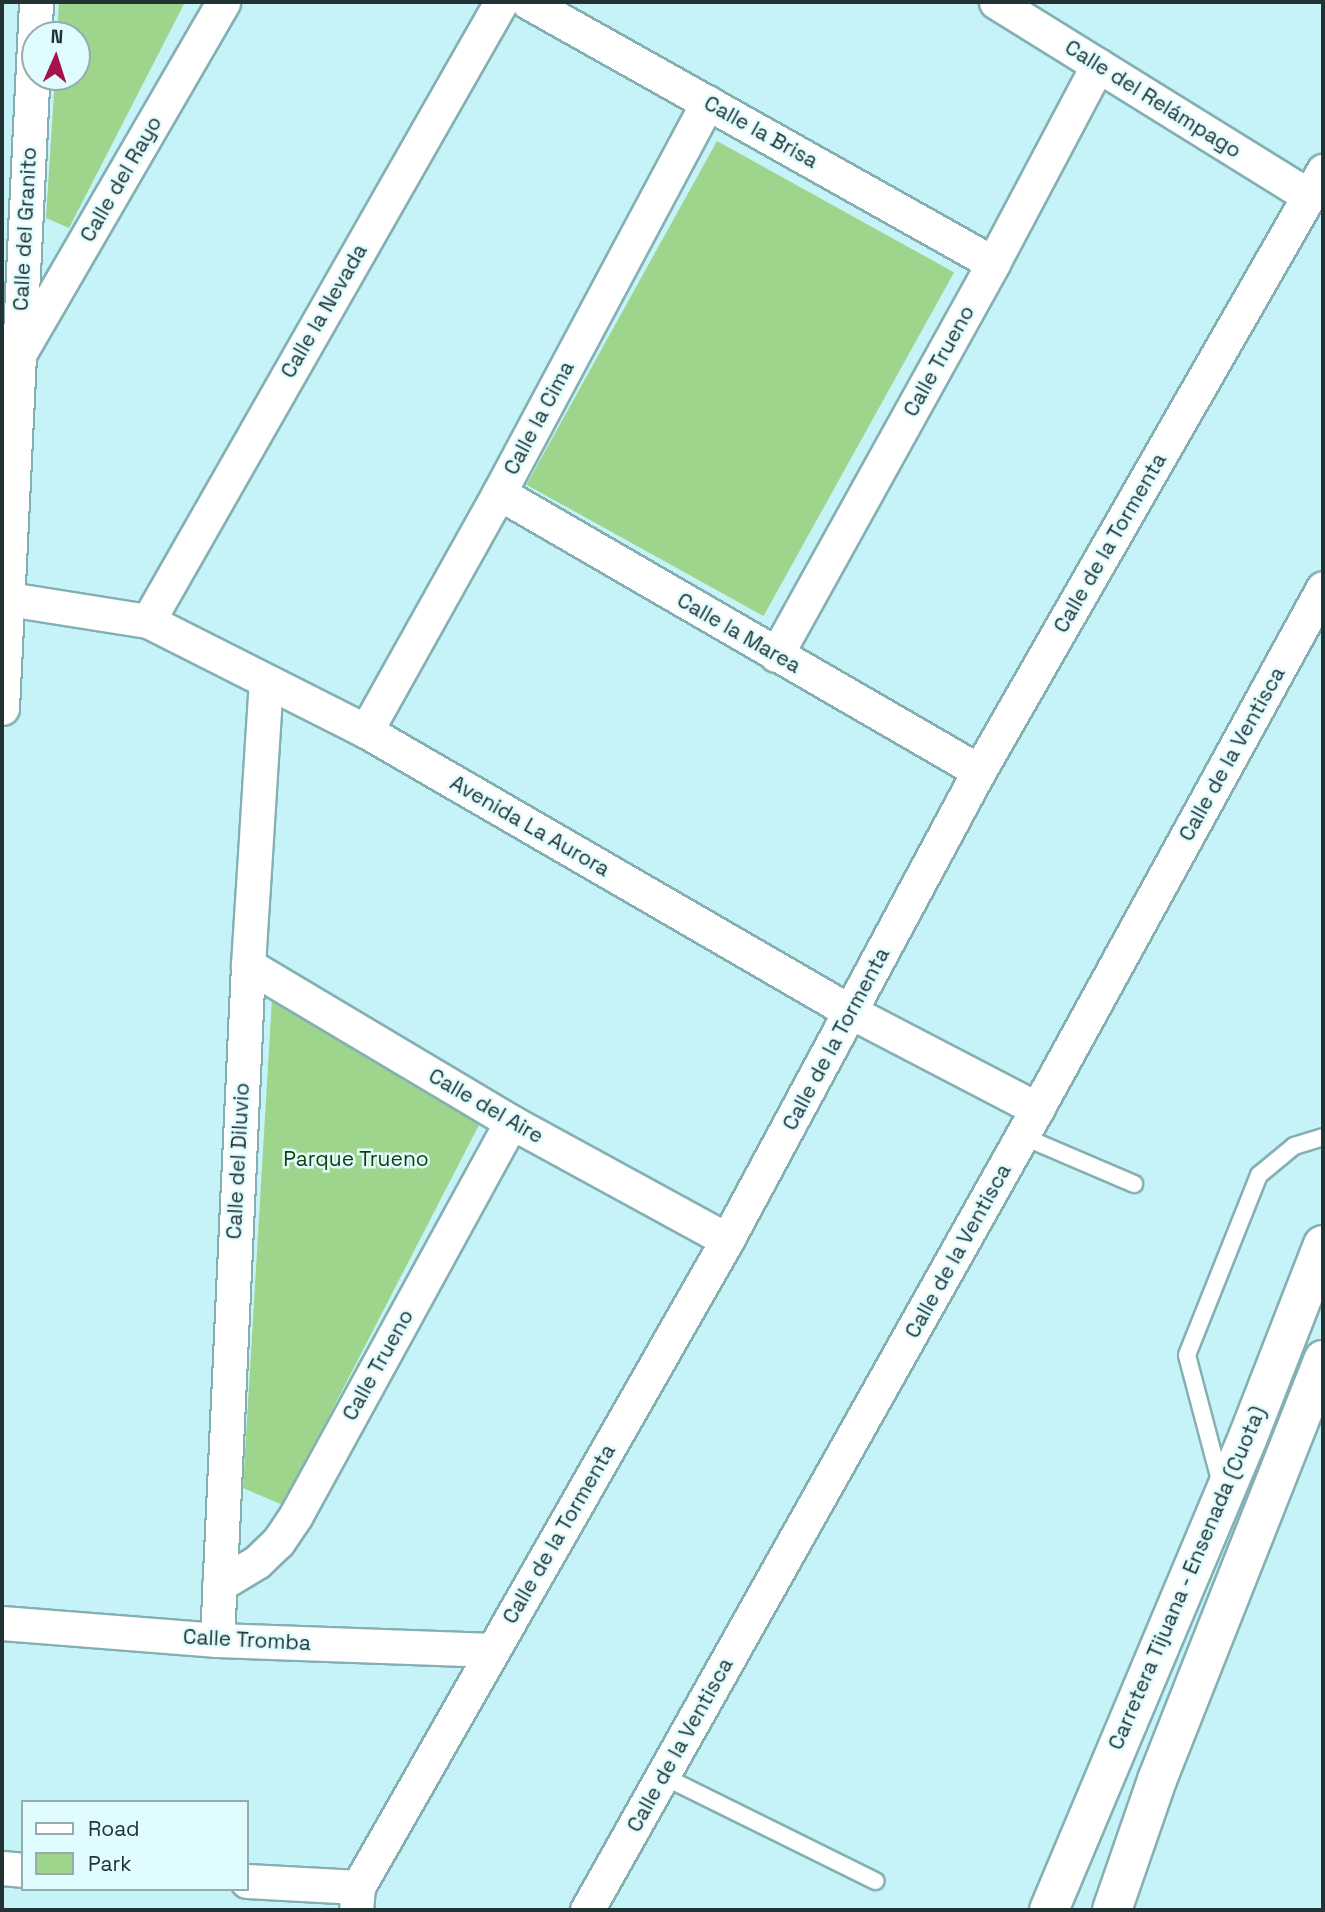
<!DOCTYPE html>
<meta charset="utf-8">
<style>
body{margin:0}
#map{position:relative;width:1325px;height:1912px;overflow:hidden;background:#c5f3f7;font-family:"Space Grotesk",sans-serif}
div>[style]{position:absolute}
.green>*{inset:0;background:#9dd58c;transform-origin:0 0}
.roads{filter:drop-shadow(2px 0 #84b0b4) drop-shadow(-2px 0 #84b0b4) drop-shadow(0 2px #84b0b4) drop-shadow(0 -2px #84b0b4)}
.lane>*{height:16px;margin:-8px;padding:0 8px;transform-origin:8px;border-radius:8px;background:#fff}
.street>*{height:33px;margin:-16.5px;padding:0 16.5px;transform-origin:16.5px;border-radius:16.5px;background:#fff}
.highway>*{height:38px;margin:-19px;padding:0 19px;transform-origin:19px;border-radius:19px;background:#fff}
span{translate:-50% -50%;white-space:nowrap;text-align:center;line-height:1.15;-webkit-text-stroke:5px #e1fcff;paint-order:stroke}
.street-label{font-size:21px;color:#223335}
.park-label{font-size:21px;color:#163d06}
.frame{position:absolute;inset:0;border:4px solid #223335;pointer-events:none}
.legend{position:absolute;left:21px;top:1800px;width:228px;height:91px;box-sizing:border-box;background:#e1fcff;border:2px solid #95acae;margin:0;padding:9px 12px;list-style:none;font-size:21px;color:#223335}
.legend li{display:flex;align-items:center;gap:14px;height:35px}
.legend b{width:35px;border:2px solid #95acae}
.north{position:absolute;left:21px;top:21px;width:70px;height:70px;box-sizing:border-box;background:#e1fcff;border:2px solid #95acae;border-radius:50%;rotate:3deg;font-size:19px;font-weight:700;line-height:28px;text-align:center;color:#223335}
.north::after{content:'';display:block;margin:auto;width:24px;height:32px;background:#a6124c;clip-path:polygon(50% 0,100% 100%,50% 72%,0 100%)}
</style>
<div id="map">
<div class="green">
<i style="clip-path:polygon(59px 2px,185px 2px,69px 228px,46px 218px,55px 77px,77px 77px,77px 35px,57px 35px)"></i>
<i style="left:717px;top:141px;width:271px;height:393px;rotate:29deg"></i>
<i style="clip-path:polygon(272px 999px,480px 1123px,283px 1505px,243px 1488px)"></i>
</div>
<div class="roads">
<div class="lane">
<i style="left:1022px;top:1136px;width:122px;rotate:23.2deg"></i>
<i style="left:1221px;top:1484px;width:133px;rotate:-104.8deg"></i>
<i style="left:1187px;top:1355px;width:194px;rotate:-68.2deg"></i>
<i style="left:1259px;top:1175px;width:45px;rotate:-39.6deg"></i>
<i style="left:1294px;top:1146px;width:30px;rotate:-17deg"></i>
<i style="left:663px;top:1776px;width:237px;rotate:26.3deg"></i>
</div>
<div class="street">
<i style="left:528px;top:2px;width:533px;rotate:29.31deg"></i>
<i style="left:996px;top:2px;width:368px;rotate:31.8deg"></i>
<i style="left:21px;top:351px;width:403px;rotate:-59.9deg"></i>
<i style="left:499px;top:493px;width:555px;rotate:30.08deg"></i>
<i style="left:2px;top:598px;width:148px;rotate:9deg"></i>
<i style="left:148px;top:621px;width:244px;rotate:26.8deg"></i>
<i style="left:366px;top:731px;width:561px;rotate:30.09deg"></i>
<i style="left:851px;top:1012px;width:210px;rotate:27.5deg"></i>
<i style="left:148px;top:621px;width:713px;rotate:-60.3deg"></i>
<i style="left:776px;top:655px;width:448px;rotate:-61deg"></i>
<i style="left:993px;top:263px;width:224px;rotate:-62.1deg"></i>
<i style="left:2px;top:708px;width:707px;rotate:-87.24deg"></i>
<i style="left:366px;top:731px;width:273px;rotate:-60.8deg"></i>
<i style="left:499px;top:493px;width:443px;rotate:-61.9deg"></i>
<i style="left:248px;top:965px;width:306px;rotate:30.8deg"></i>
<i style="left:511px;top:1122px;width:246px;rotate:28.6deg"></i>
<i style="left:219px;top:1585px;width:44px;rotate:-31.2deg"></i>
<i style="left:257px;top:1562px;width:29px;rotate:-44deg"></i>
<i style="left:278px;top:1542px;width:32px;rotate:-56deg"></i>
<i style="left:296px;top:1515px;width:448px;rotate:-61.3deg"></i>
<i style="left:2px;top:1623px;width:216px;rotate:4.5deg"></i>
<i style="left:217px;top:1640px;width:276px;rotate:2.1deg"></i>
<i style="left:217px;top:1640px;width:676px;rotate:-87.37deg"></i>
<i style="left:248px;top:965px;width:284px;rotate:-86.4deg"></i>
<i style="left:2px;top:1868px;width:21px;rotate:5deg"></i>
<i style="left:247px;top:1881px;width:111px;rotate:3.1deg"></i>
<i style="left:356px;top:1910px;width:23px;rotate:-85deg"></i>
<i style="left:358px;top:1887px;width:745px;rotate:-60.3deg"></i>
<i style="left:727px;top:1240px;width:532px;rotate:-61.75deg"></i>
<i style="left:979px;top:771px;width:692px;rotate:-60.17deg"></i>
<i style="left:587px;top:1910px;width:919px;rotate:-60.67deg"></i>
<i style="left:1037px;top:1109px;width:594px;rotate:-61.24deg"></i>
</div>
<div class="highway">
<i style="left:1049px;top:1910px;width:513px;rotate:-67.18deg"></i>
<i style="left:1248px;top:1437px;width:206px;rotate:-68.7deg"></i>
<i style="left:1112px;top:1910px;width:138px;rotate:-70.9deg"></i>
<i style="left:1157px;top:1780px;width:452px;rotate:-68.4deg"></i>
</div>
</div>
<div class="street-label">
<span style="left:1153px;top:99px;rotate:32deg">Calle del Relámpago</span>
<span style="left:761px;top:132px;rotate:29deg">Calle la Brisa</span>
<span style="left:121px;top:179px;rotate:-60deg">Calle del Rayo</span>
<span style="left:25px;top:229px;rotate:-87deg">Calle del Granito</span>
<span style="left:324px;top:311px;rotate:-60deg">Calle la Nevada</span>
<span style="left:939px;top:361px;rotate:-61deg">Calle Trueno</span>
<span style="left:539px;top:418px;rotate:-62deg">Calle la Cima</span>
<span style="left:1110px;top:543px;rotate:-60deg">Calle de la Tormenta</span>
<span style="left:739px;top:633px;rotate:30deg">Calle la Marea</span>
<span style="left:1232px;top:754px;rotate:-61deg">Calle de la Ventisca</span>
<span style="left:530px;top:826px;rotate:30deg">Avenida La Aurora</span>
<span style="left:836px;top:1039px;rotate:-62deg">Calle de la Tormenta</span>
<span style="left:486px;top:1106px;rotate:30deg">Calle del Aire</span>
<span style="left:238px;top:1161px;rotate:-87deg">Calle del Diluvio</span>
<span style="left:958px;top:1251px;rotate:-61deg">Calle de la Ventisca</span>
<span style="left:378px;top:1365px;rotate:-61deg">Calle Trueno</span>
<span style="left:559px;top:1534px;rotate:-60deg">Calle de la Tormenta</span>
<span style="left:1187px;top:1578px;rotate:-67deg">Carretera Tijuana - Ensenada (Cuota)</span>
<span style="left:247px;top:1640px;rotate:3deg">Calle Tromba</span>
<span style="left:680px;top:1745px;rotate:-61deg">Calle de la Ventisca</span>
</div>
<div class="park-label">
<span style="left:356px;top:1159px">Parque Trueno</span>
</div>
<div class="frame"></div>
<ul class="legend">
<li><b style="height:9px;background:#fff"></b>Road</li>
<li><b style="height:19px;background:#9dd58c"></b>Park</li>
</ul>
<div class="north">N</div>
</div>
